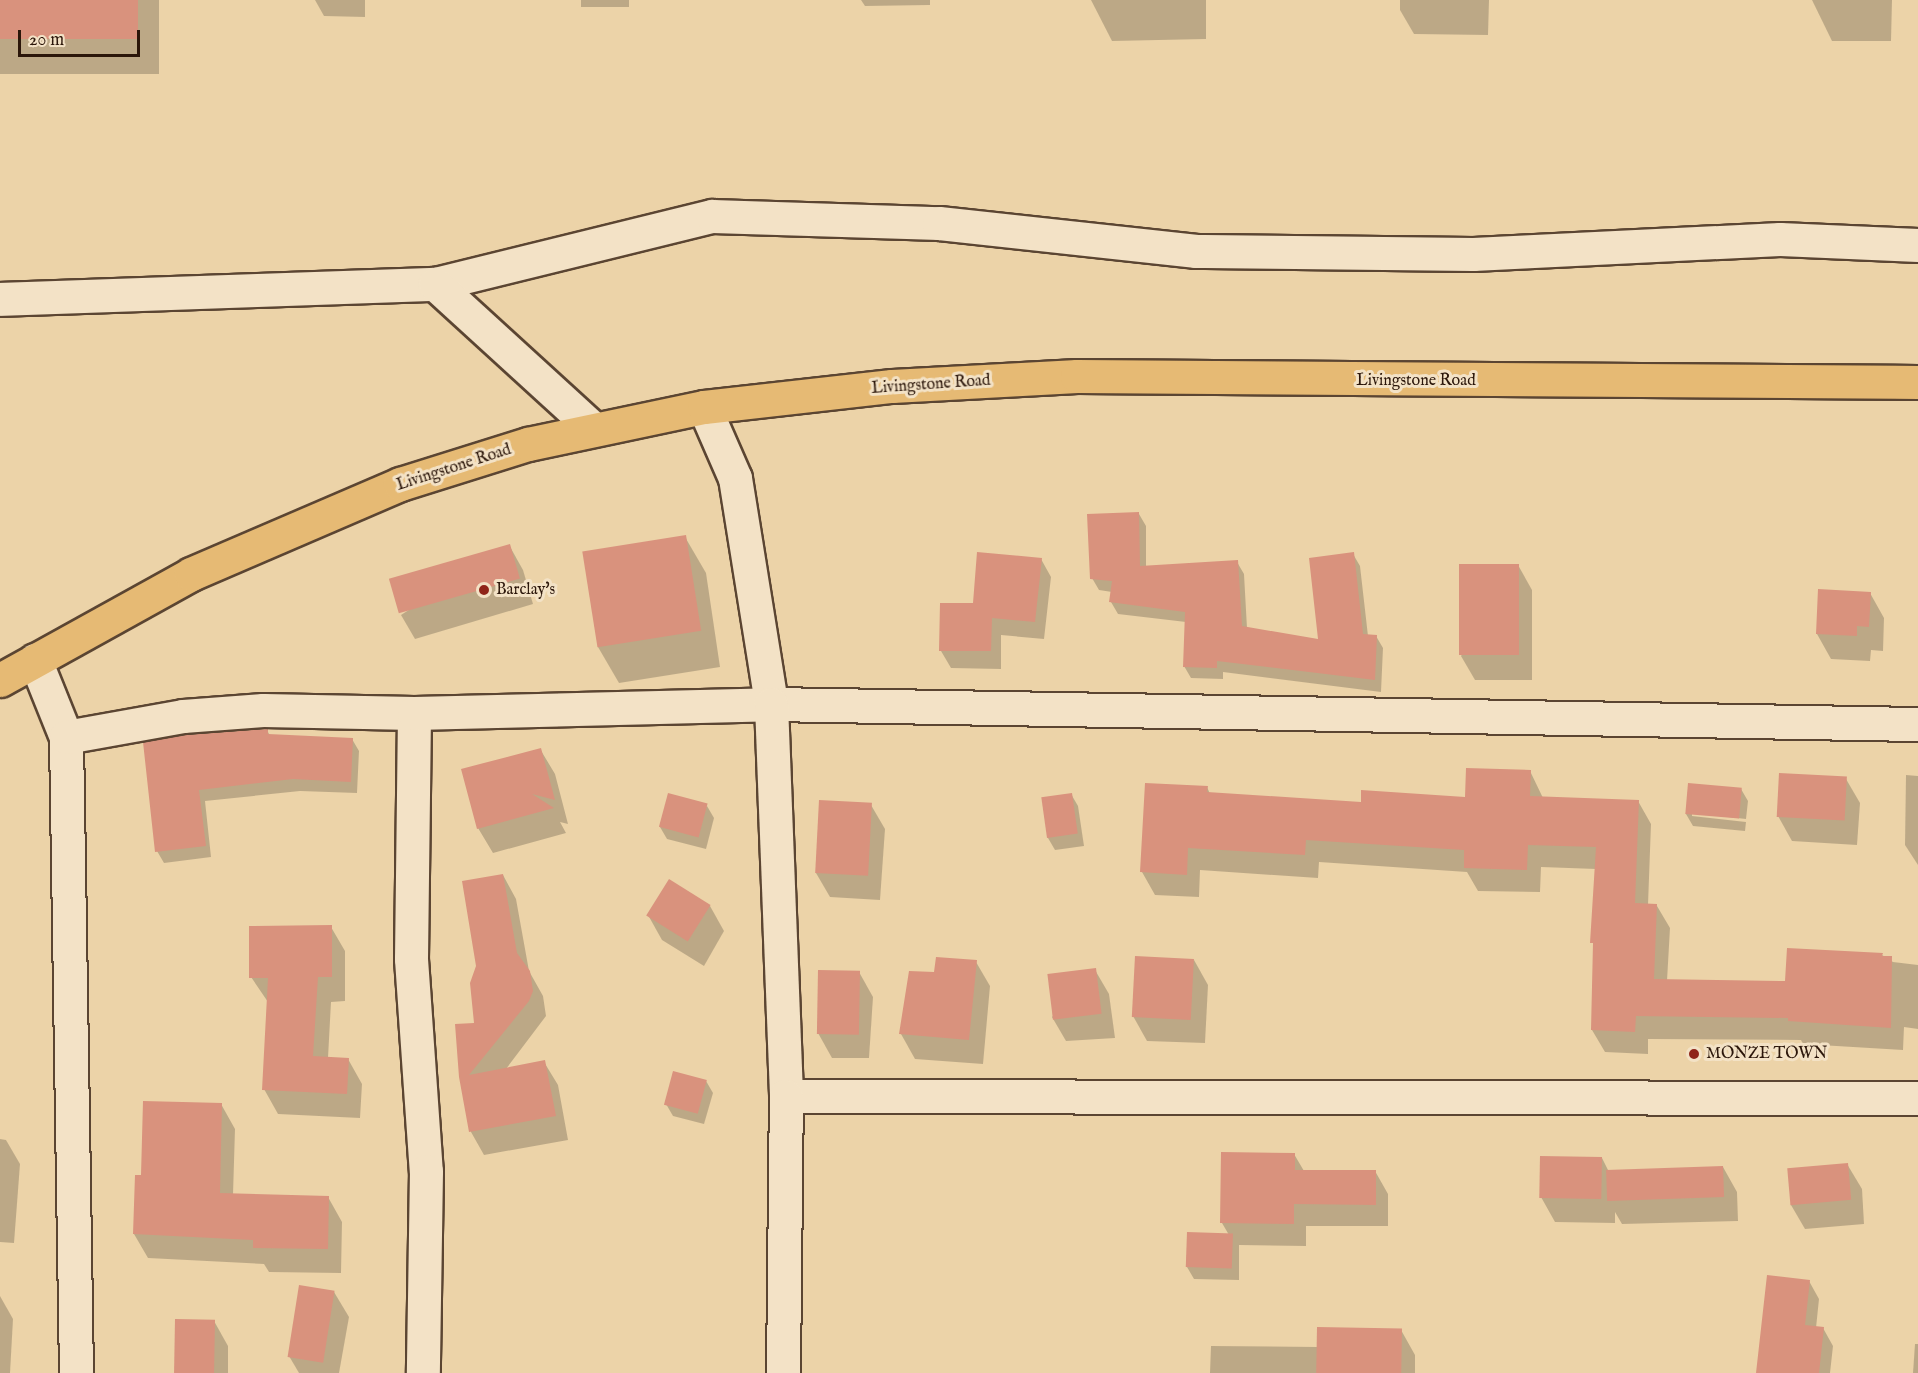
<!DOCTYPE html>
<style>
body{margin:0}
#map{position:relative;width:1918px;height:1373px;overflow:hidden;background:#ecd3a8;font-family:"IM FELL English",serif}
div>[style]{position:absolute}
.shadow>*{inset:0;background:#0003;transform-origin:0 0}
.building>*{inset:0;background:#d9927d;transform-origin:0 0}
.roads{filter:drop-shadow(2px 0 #5b4532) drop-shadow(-2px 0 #5b4532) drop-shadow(0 2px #5b4532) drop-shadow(0 -2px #5b4532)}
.minor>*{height:33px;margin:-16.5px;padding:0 16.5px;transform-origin:16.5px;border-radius:16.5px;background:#f3e2c6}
.trunk>*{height:33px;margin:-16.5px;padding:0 16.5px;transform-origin:16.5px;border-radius:16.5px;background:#e6ba74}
.dots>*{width:16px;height:16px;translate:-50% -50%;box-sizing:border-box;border:3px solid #f3e2c6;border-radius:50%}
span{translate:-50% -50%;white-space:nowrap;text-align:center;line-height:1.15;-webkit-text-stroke:6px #f3e2c6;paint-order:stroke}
.street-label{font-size:16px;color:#2b160a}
.poi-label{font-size:16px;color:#2b160a}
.left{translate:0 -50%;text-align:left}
.scale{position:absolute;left:18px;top:30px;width:122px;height:27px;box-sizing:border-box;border:3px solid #2b160a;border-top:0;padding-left:8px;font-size:18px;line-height:21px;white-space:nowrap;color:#2b160a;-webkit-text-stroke:4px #f3e2c6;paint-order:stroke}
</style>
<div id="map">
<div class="shadow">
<i style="left:0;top:0;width:159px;height:74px"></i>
<i style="clip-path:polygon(315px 0,365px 0,365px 17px,324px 16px)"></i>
<i style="left:581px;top:0;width:48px;height:7px"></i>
<i style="clip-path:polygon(861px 0,930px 0,930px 5px,865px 6px)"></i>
<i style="clip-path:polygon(1091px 0,1206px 0,1206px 39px,1112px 41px)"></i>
<i style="clip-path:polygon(1400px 0,1489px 0,1488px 35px,1414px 34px,1400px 10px)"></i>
<i style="clip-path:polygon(1812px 0,1892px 0,1891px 41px,1832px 41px)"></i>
<i style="clip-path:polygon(1139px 514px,1146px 526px,1146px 567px,1237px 562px,1244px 574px,1247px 628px,1320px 640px,1353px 554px,1360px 566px,1368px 636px,1376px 636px,1383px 648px,1381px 692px,1223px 672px,1223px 679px,1191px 678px,1184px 666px,1186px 622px,1118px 614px,1111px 602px,1112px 592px,1099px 590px,1092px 578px)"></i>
<i style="clip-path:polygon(685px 537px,706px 573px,720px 667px,619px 683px,598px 647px)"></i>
<i style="clip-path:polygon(509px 545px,523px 570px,533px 604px,415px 639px,401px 615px)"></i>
<i style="clip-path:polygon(1041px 559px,1051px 577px,1044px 639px,1001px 635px,1001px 669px,951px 668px,941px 651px,974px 605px)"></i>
<i style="clip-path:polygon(1518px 565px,1532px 590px,1532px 680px,1475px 680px,1461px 656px)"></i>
<i style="clip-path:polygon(1819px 590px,1870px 593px,1884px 618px,1883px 651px,1871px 650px,1870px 661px,1831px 659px,1817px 634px)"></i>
<i style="clip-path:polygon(267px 730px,270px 736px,352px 739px,359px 751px,357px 793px,300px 791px,205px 801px,211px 857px,164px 863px,157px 851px,145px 744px)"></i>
<i style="clip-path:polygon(540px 749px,555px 774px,568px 824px,560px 822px,566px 833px,493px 853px,478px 828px)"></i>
<i style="clip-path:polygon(1530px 771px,1543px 798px,1638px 801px,1651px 824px,1648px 905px,1657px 906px,1670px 928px,1667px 981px,1787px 982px,1882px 955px,1893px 962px,1918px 965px,1918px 1029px,1904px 1027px,1903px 1050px,1803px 1044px,1801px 1040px,1648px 1039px,1648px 1054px,1605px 1052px,1592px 1030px,1596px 869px,1541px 867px,1540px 892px,1478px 891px,1467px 872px,1319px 862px,1318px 878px,1200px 870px,1199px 897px,1155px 895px,1142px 872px,1207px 787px,1210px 794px,1362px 804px,1467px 798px)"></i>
<i style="clip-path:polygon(1906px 775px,1918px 776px,1918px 865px,1905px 845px)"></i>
<i style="clip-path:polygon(1846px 779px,1860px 803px,1857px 845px,1792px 841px,1778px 816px)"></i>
<i style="clip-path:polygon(1741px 789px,1748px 801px,1746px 819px,1692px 813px,1692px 816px,1746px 822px,1745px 831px,1693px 826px,1686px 814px)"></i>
<i style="clip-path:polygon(1071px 794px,1078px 806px,1084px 846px,1055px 850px,1048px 838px,1043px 798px)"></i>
<i style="clip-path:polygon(871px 805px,885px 829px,880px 900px,830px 897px,816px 873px)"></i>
<i style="clip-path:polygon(707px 806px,714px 818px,706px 849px,667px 839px,660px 827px)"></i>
<i style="clip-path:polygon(503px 875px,516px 899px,529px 971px,543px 996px,546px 1016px,506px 1069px,544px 1062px,558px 1085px,568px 1140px,484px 1155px,471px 1132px,460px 1077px,476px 1025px)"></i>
<i style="clip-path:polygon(669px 881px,710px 906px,724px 931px,704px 966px,662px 940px,648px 915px)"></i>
<i style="clip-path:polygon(331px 927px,345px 951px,345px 1001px,331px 1002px,328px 1058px,348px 1059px,362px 1084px,360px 1118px,278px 1114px,264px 1089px,268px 1002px,251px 977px)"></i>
<i style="clip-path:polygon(1194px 960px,1208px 985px,1205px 1043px,1147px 1041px,1133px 1016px)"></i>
<i style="clip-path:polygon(976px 962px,990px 986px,983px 1064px,915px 1059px,901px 1034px,936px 973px)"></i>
<i style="clip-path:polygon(1095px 970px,1109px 994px,1115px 1038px,1066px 1041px,1052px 1017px)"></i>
<i style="clip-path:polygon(859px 972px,873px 997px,869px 1058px,832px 1058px,818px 1033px)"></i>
<i style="clip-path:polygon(706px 1081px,713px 1093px,704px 1124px,673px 1116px,666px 1104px)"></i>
<i style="clip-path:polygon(221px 1104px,235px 1129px,233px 1195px,328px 1197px,342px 1222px,341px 1273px,269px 1272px,264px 1264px,148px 1258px,134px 1234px,143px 1177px)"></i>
<i style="clip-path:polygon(0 1139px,6px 1140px,20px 1164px,14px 1243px,0 1242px)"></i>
<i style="clip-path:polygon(1222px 1154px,1294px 1154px,1304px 1171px,1375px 1171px,1388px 1194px,1388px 1226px,1306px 1226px,1306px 1246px,1239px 1245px,1239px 1280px,1194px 1279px,1187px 1267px,1229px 1235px,1222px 1223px)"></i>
<i style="clip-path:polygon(1602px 1158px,1609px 1172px,1723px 1167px,1737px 1192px,1738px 1221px,1622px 1224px,1615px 1212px,1615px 1223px,1555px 1222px,1541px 1197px)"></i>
<i style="clip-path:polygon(1847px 1164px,1862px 1189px,1864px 1224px,1805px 1229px,1791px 1205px)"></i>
<i style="clip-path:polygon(1809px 1281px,1819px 1299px,1816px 1328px,1823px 1328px,1833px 1346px,1830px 1373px,1758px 1373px)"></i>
<i style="clip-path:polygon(334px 1292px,349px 1317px,339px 1373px,299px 1373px,289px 1356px)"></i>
<i style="clip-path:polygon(0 1296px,13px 1319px,10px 1373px,0 1373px)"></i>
<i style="clip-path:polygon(214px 1321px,228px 1346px,228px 1373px,176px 1373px)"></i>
<i style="clip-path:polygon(1401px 1330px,1415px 1355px,1415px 1373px,1210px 1373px,1211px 1346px,1318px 1347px)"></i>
<i style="clip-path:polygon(1915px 1344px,1918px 1344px,1918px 1373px,1913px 1373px)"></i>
</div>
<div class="building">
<i style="left:0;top:0;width:138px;height:39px"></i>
<i style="clip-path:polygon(1139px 512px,1140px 566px,1238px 560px,1242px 626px,1318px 639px,1309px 558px,1354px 552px,1363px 634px,1377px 635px,1375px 680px,1217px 661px,1217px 668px,1183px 667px,1185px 612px,1109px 602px,1112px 581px,1090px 579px,1087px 514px)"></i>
<i style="left:686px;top:535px;width:97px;height:105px;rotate:81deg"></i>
<i style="left:510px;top:544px;width:36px;height:126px;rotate:74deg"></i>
<i style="clip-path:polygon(977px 552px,1042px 558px,1035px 622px,992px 618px,991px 651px,939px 651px,940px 603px,973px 603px)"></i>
<i style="left:1519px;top:564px;width:91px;height:60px;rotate:90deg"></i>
<i style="clip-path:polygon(1818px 589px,1871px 592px,1869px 627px,1857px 626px,1857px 636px,1816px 634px)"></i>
<i style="clip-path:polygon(268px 729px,268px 734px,353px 738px,351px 782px,293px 779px,199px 790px,206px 846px,155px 852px,143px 742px,185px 735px)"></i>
<i style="clip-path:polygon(541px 748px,555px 800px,532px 794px,554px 808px,477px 829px,461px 769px)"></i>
<i style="clip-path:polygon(1466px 768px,1531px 770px,1530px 796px,1639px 800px,1635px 903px,1657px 904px,1654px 979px,1785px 981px,1787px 948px,1883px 953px,1882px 956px,1892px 956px,1891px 1028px,1788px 1021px,1788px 1018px,1636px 1016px,1635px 1032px,1591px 1030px,1593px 943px,1590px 943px,1596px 847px,1528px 845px,1527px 870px,1464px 868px,1464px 850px,1306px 840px,1305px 855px,1188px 848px,1187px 875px,1140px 872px,1145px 783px,1208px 786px,1207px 792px,1361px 802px,1361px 790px,1465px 797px)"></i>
<i style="left:1779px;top:773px;width:68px;height:44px;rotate:3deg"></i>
<i style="left:1688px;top:783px;width:54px;height:31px;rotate:5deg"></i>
<i style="left:668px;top:793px;width:41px;height:35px;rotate:15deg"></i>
<i style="left:1072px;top:793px;width:41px;height:31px;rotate:82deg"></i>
<i style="left:819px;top:800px;width:53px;height:73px;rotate:3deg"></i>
<i style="clip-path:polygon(503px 874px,517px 953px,530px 971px,533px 991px,529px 1001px,469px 1075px,545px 1060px,556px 1116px,469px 1132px,459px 1077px,455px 1024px,474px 1023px,470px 983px,476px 966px,462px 881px)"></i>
<i style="left:669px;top:879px;width:49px;height:43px;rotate:32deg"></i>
<i style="clip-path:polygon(332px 925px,332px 977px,318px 977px,313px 1056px,349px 1058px,347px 1094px,262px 1090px,268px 978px,249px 978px,249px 926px)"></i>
<i style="left:1135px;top:956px;width:59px;height:61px;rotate:3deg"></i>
<i style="clip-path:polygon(936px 957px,977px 960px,969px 1040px,899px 1034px,909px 971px,934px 972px)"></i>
<i style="left:1096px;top:968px;width:46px;height:49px;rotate:83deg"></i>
<i style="left:818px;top:970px;width:42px;height:64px;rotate:1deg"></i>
<i style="left:673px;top:1071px;width:35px;height:35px;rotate:15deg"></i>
<i style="clip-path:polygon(143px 1101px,222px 1103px,220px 1193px,329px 1196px,328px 1249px,253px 1248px,253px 1240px,133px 1234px,135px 1175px,141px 1175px)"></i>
<i style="clip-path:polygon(1221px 1152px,1295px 1153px,1295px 1170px,1376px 1170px,1376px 1205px,1294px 1204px,1294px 1224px,1220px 1223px)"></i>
<i style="left:1540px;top:1156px;width:62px;height:42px;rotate:1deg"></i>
<i style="left:1848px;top:1163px;width:37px;height:61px;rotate:85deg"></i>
<i style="left:1723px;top:1166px;width:31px;height:117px;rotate:88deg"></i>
<i style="left:1187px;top:1232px;width:46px;height:35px;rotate:2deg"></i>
<i style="clip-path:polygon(1767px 1275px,1810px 1280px,1805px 1325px,1824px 1327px,1819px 1373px,1756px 1373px)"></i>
<i style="left:299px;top:1285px;width:36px;height:73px;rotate:9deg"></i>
<i style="left:175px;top:1319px;width:40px;height:54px;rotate:1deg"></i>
<i style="left:1317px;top:1327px;width:85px;height:46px;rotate:1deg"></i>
</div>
<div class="roads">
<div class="minor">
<i style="left:435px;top:284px;width:285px;rotate:-13.8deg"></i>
<i style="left:712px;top:216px;width:227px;rotate:1.8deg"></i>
<i style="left:939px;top:223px;width:259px;rotate:6.2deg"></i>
<i style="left:1196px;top:251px;width:277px;rotate:0.6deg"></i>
<i style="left:1473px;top:254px;width:307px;rotate:-2.8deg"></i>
<i style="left:1780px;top:239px;width:138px;rotate:2.5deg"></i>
<i style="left:0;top:299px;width:435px;rotate:-2deg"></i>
<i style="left:435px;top:284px;width:215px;rotate:42.4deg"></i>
<i style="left:704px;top:407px;width:77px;rotate:66.4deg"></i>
<i style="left:735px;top:478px;width:229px;rotate:80.9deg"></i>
<i style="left:771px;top:704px;width:1147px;rotate:1deg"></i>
<i style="left:35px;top:660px;width:83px;rotate:68.1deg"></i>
<i style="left:66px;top:737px;width:636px;rotate:89.1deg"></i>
<i style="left:414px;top:713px;width:246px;rotate:90.7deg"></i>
<i style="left:411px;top:959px;width:213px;rotate:86deg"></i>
<i style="left:426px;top:1171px;width:202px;rotate:90.9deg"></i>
<i style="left:66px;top:737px;width:119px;rotate:-10.2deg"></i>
<i style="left:183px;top:716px;width:80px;rotate:-4.3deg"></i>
<i style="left:263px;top:710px;width:151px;rotate:1.1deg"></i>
<i style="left:414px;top:713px;width:357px;rotate:-1.4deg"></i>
<i style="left:771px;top:704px;width:392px;rotate:87.8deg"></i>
<i style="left:786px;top:1096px;width:1132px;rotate:0.1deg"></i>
<i style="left:783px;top:1373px;width:277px;rotate:-89.4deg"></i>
</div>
<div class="trunk">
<i style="left:0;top:680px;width:218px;rotate:-29deg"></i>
<i style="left:191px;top:574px;width:228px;rotate:-23.3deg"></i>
<i style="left:400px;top:484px;width:134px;rotate:-17.4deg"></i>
<i style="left:528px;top:444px;width:180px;rotate:-11.9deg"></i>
<i style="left:704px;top:407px;width:189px;rotate:-6.4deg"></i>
<i style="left:892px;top:386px;width:185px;rotate:-3.1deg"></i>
<i style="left:1077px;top:376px;width:841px;rotate:0.41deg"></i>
</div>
</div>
<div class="dots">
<i style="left:484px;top:590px;background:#8f2418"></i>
<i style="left:1694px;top:1054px;background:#8f2418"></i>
</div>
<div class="street-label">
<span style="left:1416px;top:381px">Livingstone Road</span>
<span style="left:931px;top:385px;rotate:-4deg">Livingstone Road</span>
<span style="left:454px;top:468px;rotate:-18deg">Livingstone Road</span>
</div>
<div class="poi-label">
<span class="left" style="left:496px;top:590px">Barclay's</span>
<span class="left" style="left:1706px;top:1054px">MONZE TOWN</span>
</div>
<div class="scale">20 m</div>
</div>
